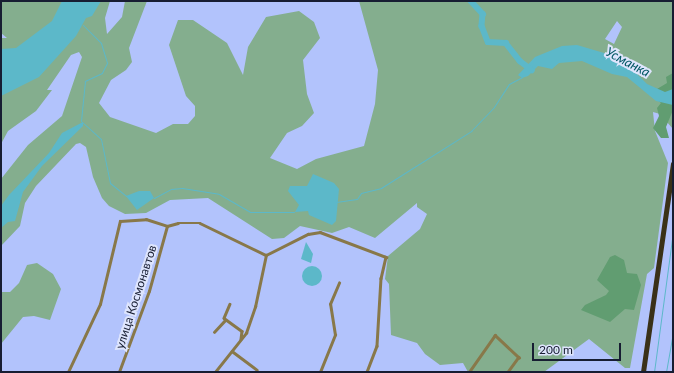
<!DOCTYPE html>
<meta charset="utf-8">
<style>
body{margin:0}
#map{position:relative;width:674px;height:373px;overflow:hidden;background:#b2c3fc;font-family:Lato,sans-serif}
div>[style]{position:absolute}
.green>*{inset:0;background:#84ae8e}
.forest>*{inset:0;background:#619d71}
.water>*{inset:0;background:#5cb8c9}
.round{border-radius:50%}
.stream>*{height:1px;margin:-0.5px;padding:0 0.5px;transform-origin:0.5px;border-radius:0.5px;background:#5cb8c9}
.river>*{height:5.5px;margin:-2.75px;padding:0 2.75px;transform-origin:2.75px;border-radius:2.75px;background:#5cb8c9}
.minor>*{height:2.5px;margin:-1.25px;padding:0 1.25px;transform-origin:1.25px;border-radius:1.25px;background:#887849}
.trunk>*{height:4.5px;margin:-2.25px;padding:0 2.25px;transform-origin:2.25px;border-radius:2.25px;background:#3a3118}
span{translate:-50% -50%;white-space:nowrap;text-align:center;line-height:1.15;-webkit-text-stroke:4px #dee5fd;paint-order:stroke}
.street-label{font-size:12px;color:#171d32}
.water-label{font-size:13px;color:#005763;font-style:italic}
.frame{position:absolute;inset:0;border:2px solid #171d32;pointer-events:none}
.scale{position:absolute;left:532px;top:343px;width:89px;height:18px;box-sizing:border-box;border:2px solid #171d32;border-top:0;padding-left:5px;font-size:12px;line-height:14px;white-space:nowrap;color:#171d32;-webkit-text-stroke:3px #dee5fd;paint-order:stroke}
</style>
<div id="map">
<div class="green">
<i style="clip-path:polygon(evenodd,1px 1px,110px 1px,105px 18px,107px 34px,122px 17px,125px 1px,147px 1px,129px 48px,132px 62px,126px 70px,111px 80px,99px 103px,110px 117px,156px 133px,173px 124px,188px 124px,195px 116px,195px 106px,186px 96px,169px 45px,178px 20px,193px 20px,227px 43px,243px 75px,248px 47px,266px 17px,299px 11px,314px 22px,320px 38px,303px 60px,307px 94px,314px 113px,302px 126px,287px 133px,270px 158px,297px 169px,316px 159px,364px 146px,375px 104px,378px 70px,359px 1px,673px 1px,673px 129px,660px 114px,653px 112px,655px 131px,668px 163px,654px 268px,647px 274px,630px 368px,625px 368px,589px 339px,544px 372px,468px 372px,463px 363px,440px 365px,425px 354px,417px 343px,391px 335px,389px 284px,385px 279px,388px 256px,420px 229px,427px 214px,417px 207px,417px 203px,375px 238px,349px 227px,332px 233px,300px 226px,284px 238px,272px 239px,208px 198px,170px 200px,146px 213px,125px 214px,109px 206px,102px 198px,93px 177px,86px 147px,80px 143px,76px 144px,36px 186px,25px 203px,20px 226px,1px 246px,1px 179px,28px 145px,62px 116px,82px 57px,79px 52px,71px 55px,47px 90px,52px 90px,36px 111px,8px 131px,1px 144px,1px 38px,7px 38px,1px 33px,1px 1px,617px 21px,622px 27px,614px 44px,605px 39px,617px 21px)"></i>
<i style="clip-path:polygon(37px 263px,53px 274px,61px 289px,50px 320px,34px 316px,23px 317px,1px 344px,1px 292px,10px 292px,19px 283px,27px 265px)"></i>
</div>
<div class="forest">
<i style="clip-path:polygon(673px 73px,673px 110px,666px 127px,669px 138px,661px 138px,653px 128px,659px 116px,657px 108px,661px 103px,656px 99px,657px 89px,667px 83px,666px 77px)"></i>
<i style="clip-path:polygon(615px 255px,624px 260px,627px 273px,637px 274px,641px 285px,634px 310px,625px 309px,610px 322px,581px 310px,585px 305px,606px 295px,609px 291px,597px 280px,610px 257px)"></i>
</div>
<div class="water">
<i style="clip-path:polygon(62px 1px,101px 1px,92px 16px,86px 18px,76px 36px,39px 77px,1px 96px,1px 49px,16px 48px,52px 21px)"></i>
<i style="clip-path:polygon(577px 45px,621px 58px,647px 84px,665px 92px,673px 89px,673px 105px,656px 101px,627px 77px,612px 74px,582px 61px,559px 63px,552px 69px,538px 66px,528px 76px,522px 78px,518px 75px,535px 57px,562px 46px)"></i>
<i style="clip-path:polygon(83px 122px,83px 126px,42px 166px,23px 192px,15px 221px,8px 222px,1px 228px,1px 206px,9px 195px,49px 153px,62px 133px)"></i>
<i style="clip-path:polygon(313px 174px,334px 183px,339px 189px,336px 221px,332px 225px,309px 215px,308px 211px,295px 212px,299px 205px,288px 191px,290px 186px,307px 186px)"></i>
<i style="clip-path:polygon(139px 191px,150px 191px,154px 198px,137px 210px,126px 196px)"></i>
<i style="clip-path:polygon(306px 242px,313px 254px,311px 263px,301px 259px)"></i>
<i class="round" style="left:302px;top:266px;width:20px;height:20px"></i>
</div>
<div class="stream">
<i style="left:83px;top:25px;width:25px;rotate:45deg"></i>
<i style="left:101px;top:43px;width:21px;rotate:73deg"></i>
<i style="left:107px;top:63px;width:11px;rotate:117deg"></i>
<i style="left:102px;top:73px;width:19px;rotate:155deg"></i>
<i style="left:85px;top:81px;width:40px;rotate:95.7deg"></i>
<i style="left:81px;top:121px;width:27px;rotate:42deg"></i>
<i style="left:101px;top:139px;width:45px;rotate:78.4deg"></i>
<i style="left:110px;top:183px;width:21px;rotate:39deg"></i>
<i style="left:154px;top:198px;width:19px;rotate:-28deg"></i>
<i style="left:171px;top:189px;width:11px;rotate:-5deg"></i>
<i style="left:182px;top:188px;width:37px;rotate:9deg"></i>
<i style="left:219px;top:194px;width:36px;rotate:30deg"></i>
<i style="left:250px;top:212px;width:44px"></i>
<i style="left:336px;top:202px;width:21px;rotate:-8deg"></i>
<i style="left:357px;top:199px;width:7px;rotate:-56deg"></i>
<i style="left:361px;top:193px;width:21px;rotate:-14deg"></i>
<i style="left:381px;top:188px;width:107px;rotate:-32.3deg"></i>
<i style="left:471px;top:131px;width:33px;rotate:-46deg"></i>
<i style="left:494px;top:107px;width:27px;rotate:-57deg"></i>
<i style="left:509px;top:84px;width:15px;rotate:-28deg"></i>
<i style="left:654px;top:372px;width:142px;rotate:-82.3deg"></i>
<i style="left:666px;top:372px;width:40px;rotate:-80deg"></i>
</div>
<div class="river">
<i style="left:471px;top:1px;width:18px;rotate:47deg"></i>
<i style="left:483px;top:14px;width:12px;rotate:95deg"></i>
<i style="left:482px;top:26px;width:17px;rotate:69deg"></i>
<i style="left:488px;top:42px;width:18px;rotate:3deg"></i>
<i style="left:506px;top:43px;width:23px;rotate:52deg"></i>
<i style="left:520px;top:61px;width:15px;rotate:37deg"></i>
</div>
<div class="minor">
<i style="left:266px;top:255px;width:47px;rotate:-26.6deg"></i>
<i style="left:308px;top:234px;width:12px;rotate:-9deg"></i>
<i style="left:320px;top:232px;width:71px;rotate:20.7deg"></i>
<i style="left:386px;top:257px;width:22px;rotate:103deg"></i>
<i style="left:381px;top:278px;width:68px;rotate:93.4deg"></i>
<i style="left:377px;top:346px;width:28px;rotate:111deg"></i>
<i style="left:230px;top:304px;width:15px;rotate:113deg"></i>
<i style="left:224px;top:318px;width:22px;rotate:36deg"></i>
<i style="left:242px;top:331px;width:8px;rotate:97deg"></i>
<i style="left:214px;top:332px;width:16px;rotate:-47deg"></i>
<i style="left:232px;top:351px;width:31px;rotate:37deg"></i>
<i style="left:68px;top:372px;width:75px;rotate:-64.8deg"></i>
<i style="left:100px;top:304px;width:85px;rotate:-76.5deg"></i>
<i style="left:120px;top:221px;width:26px;rotate:-4deg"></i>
<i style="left:146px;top:219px;width:22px;rotate:18deg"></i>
<i style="left:167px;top:226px;width:11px;rotate:-15deg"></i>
<i style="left:178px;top:223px;width:22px"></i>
<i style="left:200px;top:223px;width:73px;rotate:25.9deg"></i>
<i style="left:119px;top:372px;width:86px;rotate:-69.7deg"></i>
<i style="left:149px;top:291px;width:67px;rotate:-74.5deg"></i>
<i style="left:215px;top:372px;width:50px;rotate:-51.5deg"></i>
<i style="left:246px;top:333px;width:28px;rotate:-71deg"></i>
<i style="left:255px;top:307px;width:53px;rotate:-78.1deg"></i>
<i style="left:320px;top:372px;width:40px;rotate:-68deg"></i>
<i style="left:335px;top:335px;width:31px;rotate:-99deg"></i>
<i style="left:330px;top:304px;width:23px;rotate:-67deg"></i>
<i style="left:469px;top:372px;width:45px;rotate:-54.9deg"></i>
<i style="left:495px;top:335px;width:33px;rotate:43deg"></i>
<i style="left:519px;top:357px;width:19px;rotate:126deg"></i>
</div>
<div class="trunk">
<i style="left:643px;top:372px;width:210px;rotate:-81.8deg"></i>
</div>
<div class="street-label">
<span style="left:136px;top:297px;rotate:-72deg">улица Космонавтов</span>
</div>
<div class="water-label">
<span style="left:628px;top:62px;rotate:28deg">Усманка</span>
</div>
<div class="frame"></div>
<div class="scale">200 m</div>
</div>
